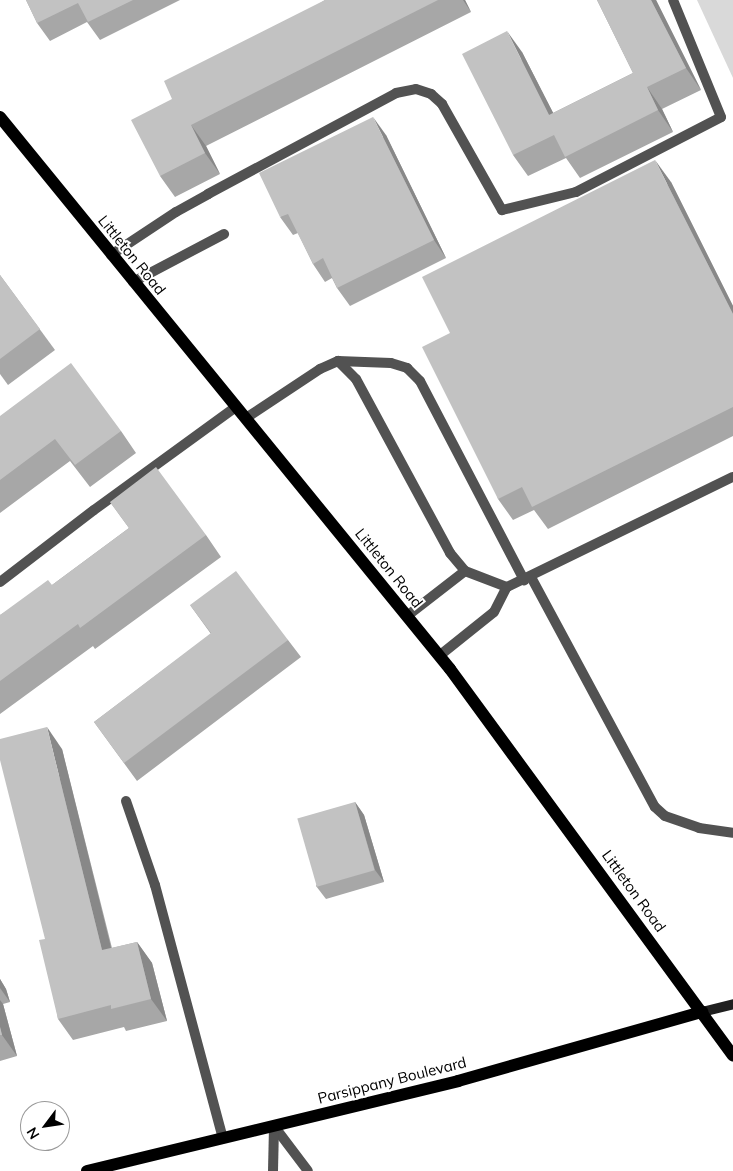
<!DOCTYPE html>
<style>
body{margin:0}
#map{position:relative;width:733px;height:1171px;overflow:hidden;background:#fff;font-family:Mulish,sans-serif}
div>[style]{position:absolute}
.green>*{inset:0;background:#d9d9d9}
.service>*{height:10px;margin:-5px;padding:0 5px;transform-origin:5px;border-radius:5px;background:#525252}
.secondary>*{height:10px;margin:-5px;padding:0 5px;transform-origin:5px;border-radius:5px;background:#1f1f1f}
.primary>*{height:12px;margin:-6px;padding:0 6px;transform-origin:6px;border-radius:6px;background:#000}
.wall>*{inset:0;background:#a7a7a7}
.shaded-wall>*{inset:0;background:#888}
.building>*{inset:0;background:#c2c2c2;transform-origin:0 0}
span{translate:-50% -50%;white-space:nowrap;text-align:center;line-height:1.15;-webkit-text-stroke:4px #fff;paint-order:stroke}
.street-label{font-size:15px;color:#000}
.north{position:absolute;left:20px;top:1101px;width:50px;height:50px;box-sizing:border-box;background:#fff;border:1px solid #999;border-radius:50%;rotate:239deg;font-size:14px;font-weight:700;line-height:20px;text-align:center;color:#000}
.north::after{content:'';display:block;margin:auto;width:18px;height:22px;background:#000;clip-path:polygon(50% 0,100% 100%,50% 72%,0 100%)}
</style>
<div id="map">
<div class="green">
<i style="clip-path:polygon(697px 0,733px 0,733px 78px)"></i>
</div>
<div class="service">
<i style="left:111px;top:255px;width:78px;rotate:-33.5deg"></i>
<i style="left:176px;top:212px;width:37px;rotate:-29deg"></i>
<i style="left:208px;top:194px;width:213px;rotate:-28.2deg"></i>
<i style="left:396px;top:93px;width:20px;rotate:-11deg"></i>
<i style="left:416px;top:89px;width:16px;rotate:18deg"></i>
<i style="left:431px;top:94px;width:15px;rotate:42deg"></i>
<i style="left:442px;top:104px;width:122px;rotate:60.5deg"></i>
<i style="left:502px;top:210px;width:76px;rotate:-13.7deg"></i>
<i style="left:576px;top:192px;width:163px;rotate:-27.3deg"></i>
<i style="left:721px;top:117px;width:126px;rotate:-112.3deg"></i>
<i style="left:133px;top:282px;width:103px;rotate:-27.8deg"></i>
<i style="left:338px;top:361px;width:53px;rotate:2.2deg"></i>
<i style="left:391px;top:363px;width:17px;rotate:17deg"></i>
<i style="left:407px;top:368px;width:18px;rotate:45deg"></i>
<i style="left:420px;top:381px;width:225px;rotate:62.4deg"></i>
<i style="left:246px;top:418px;width:89px;rotate:-33.5deg"></i>
<i style="left:320px;top:369px;width:20px;rotate:-24deg"></i>
<i style="left:338px;top:361px;width:25px;rotate:45deg"></i>
<i style="left:356px;top:379px;width:198px;rotate:61.6deg"></i>
<i style="left:450px;top:553px;width:23px;rotate:50deg"></i>
<i style="left:465px;top:571px;width:45px;rotate:20.9deg"></i>
<i style="left:531px;top:577px;width:261px;rotate:61.7deg"></i>
<i style="left:655px;top:807px;width:13px;rotate:42deg"></i>
<i style="left:665px;top:816px;width:36px;rotate:19deg"></i>
<i style="left:699px;top:828px;width:34px;rotate:8deg"></i>
<i style="left:0;top:582px;width:118px;rotate:-37.5deg"></i>
<i style="left:94px;top:510px;width:175px;rotate:-36deg"></i>
<i style="left:407px;top:616px;width:73px;rotate:-37.8deg"></i>
<i style="left:439px;top:656px;width:70px;rotate:-38.7deg"></i>
<i style="left:494px;top:612px;width:28px;rotate:-63deg"></i>
<i style="left:507px;top:587px;width:251px;rotate:-26deg"></i>
<i style="left:126px;top:801px;width:89px;rotate:71deg"></i>
<i style="left:155px;top:885px;width:262px;rotate:75deg"></i>
<i style="left:274px;top:1126px;width:56px;rotate:52.9deg"></i>
<i style="left:273px;top:1171px;width:45px;rotate:-88.7deg"></i>
</div>
<div class="secondary">
<i style="left:702px;top:1012px;width:32px;rotate:-14deg"></i>
</div>
<div class="primary">
<i style="left:0;top:117px;width:712px;rotate:50.81deg"></i>
<i style="left:450px;top:669px;width:479px;rotate:53.8deg"></i>
<i style="left:87px;top:1171px;width:382px;rotate:-13.6deg"></i>
<i style="left:458px;top:1081px;width:254px;rotate:-15.8deg"></i>
</div>
<div class="wall">
<i style="clip-path:polygon(26px 0,180px 0,100px 40px,87px 22px,50px 41px,37px 23px)"></i>
<i style="clip-path:polygon(325px 0,465px 0,471px 12px,206px 146px,220px 174px,175px 197px,160px 176px,172px 99px)"></i>
<i style="clip-path:polygon(597px 0,656px 0,701px 90px,662px 109px,673px 132px,580px 178px,566px 158px,528px 176px,513px 155px,522px 52px,553px 113px,633px 73px)"></i>
<i style="clip-path:polygon(386px 135px,446px 258px,350px 306px,337px 288px,332px 278px,325px 282px,313px 264px,298px 233px,293px 235px,280px 217px)"></i>
<i style="clip-path:polygon(671px 182px,733px 306px,733px 436px,548px 529px,534px 510px,513px 520px,498px 499px,450px 333px)"></i>
<i style="clip-path:polygon(0 275px,55px 350px,8px 385px,0 374px)"></i>
<i style="clip-path:polygon(0 416px,121px 431px,136px 453px,90px 487px,70px 461px,0 513px)"></i>
<i style="clip-path:polygon(110px 502px,206px 535px,221px 557px,95px 649px,93px 646px,0 714px,0 615px,52px 585px,129px 528px)"></i>
<i style="clip-path:polygon(190px 605px,288px 640px,301px 657px,137px 781px,94px 722px,211px 634px)"></i>
<i style="clip-path:polygon(62px 749px,112px 948px,137px 942px,152px 963px,167px 1021px,126px 1031px,124px 1027px,73px 1040px,58px 1019px,45px 939px)"></i>
<i style="clip-path:polygon(355px 802px,364px 815px,384px 882px,326px 899px,316px 886px)"></i>
<i style="clip-path:polygon(0 979px,6px 989px,10px 1002px,3px 1004px,17px 1056px,0 1061px)"></i>
</div>
<div class="shaded-wall">
<i style="clip-path:polygon(463px 0,465px 0,471px 12px)"></i>
<i style="clip-path:polygon(651px 0,656px 0,701px 90px,686px 68px)"></i>
<i style="clip-path:polygon(507px 31px,522px 52px,565px 136px,549px 115px)"></i>
<i style="clip-path:polygon(647px 87px,662px 109px,673px 132px,658px 110px)"></i>
<i style="clip-path:polygon(373px 117px,386px 135px,446px 258px,434px 240px)"></i>
<i style="clip-path:polygon(191px 125px,206px 146px,220px 174px,205px 153px)"></i>
<i style="clip-path:polygon(655px 160px,671px 182px,733px 306px,733px 314px)"></i>
<i style="clip-path:polygon(47px 727px,62px 749px,117px 972px,102px 950px)"></i>
<i style="clip-path:polygon(355px 802px,364px 815px,384px 882px,375px 870px)"></i>
<i style="clip-path:polygon(137px 942px,152px 963px,167px 1021px,151px 999px)"></i>
<i style="clip-path:polygon(0 979px,6px 989px,10px 1002px,0 988px)"></i>
<i style="clip-path:polygon(0 1000px,3px 1004px,17px 1056px,2px 1035px,0 1027px)"></i>
</div>
<div class="building">
<i style="clip-path:polygon(26px 0,133px 0,88px 22px,78px 3px,37px 23px)"></i>
<i style="clip-path:polygon(325px 0,438px 0,191px 125px,205px 153px,160px 176px,131px 120px,172px 99px,164px 81px)"></i>
<i style="clip-path:polygon(597px 0,651px 0,686px 68px,647px 87px,658px 110px,565px 157px,554px 135px,513px 155px,462px 54px,507px 31px,549px 115px,633px 73px)"></i>
<i style="clip-path:polygon(373px 117px,434px 240px,337px 288px,323px 258px,313px 264px,288px 214px,280px 217px,259px 173px)"></i>
<i style="clip-path:polygon(655px 160px,733px 314px,733px 407px,532px 507px,522px 487px,498px 499px,422px 347px,450px 333px,422px 277px)"></i>
<i style="clip-path:polygon(0 275px,40px 329px,0 359px)"></i>
<i style="clip-path:polygon(71px 363px,121px 431px,75px 465px,55px 439px,0 480px,0 416px)"></i>
<i style="clip-path:polygon(156px 467px,206px 535px,80px 628px,78px 624px,0 681px,0 615px,48px 580px,52px 585px,129px 528px,110px 502px)"></i>
<i style="clip-path:polygon(236px 571px,288px 640px,124px 763px,94px 722px,211px 633px,190px 605px)"></i>
<i style="clip-path:polygon(47px 727px,102px 950px,137px 942px,151px 999px,111px 1009px,111px 1005px,58px 1019px,39px 940px,45px 939px,0 760px,0 739px)"></i>
<i style="left:355px;top:802px;width:71px;height:60px;rotate:74deg"></i>
<i style="clip-path:polygon(0 1027px,2px 1035px,0 1035px)"></i>
</div>
<div class="street-label">
<span style="left:132px;top:255px;rotate:51deg">Littleton Road</span>
<span style="left:389px;top:568px;rotate:51deg">Littleton Road</span>
<span style="left:634px;top:891px;rotate:54deg">Littleton Road</span>
<span style="left:392px;top:1080px;rotate:-14deg">Parsippany Boulevard</span>
</div>
<div class="north">N</div>
</div>
